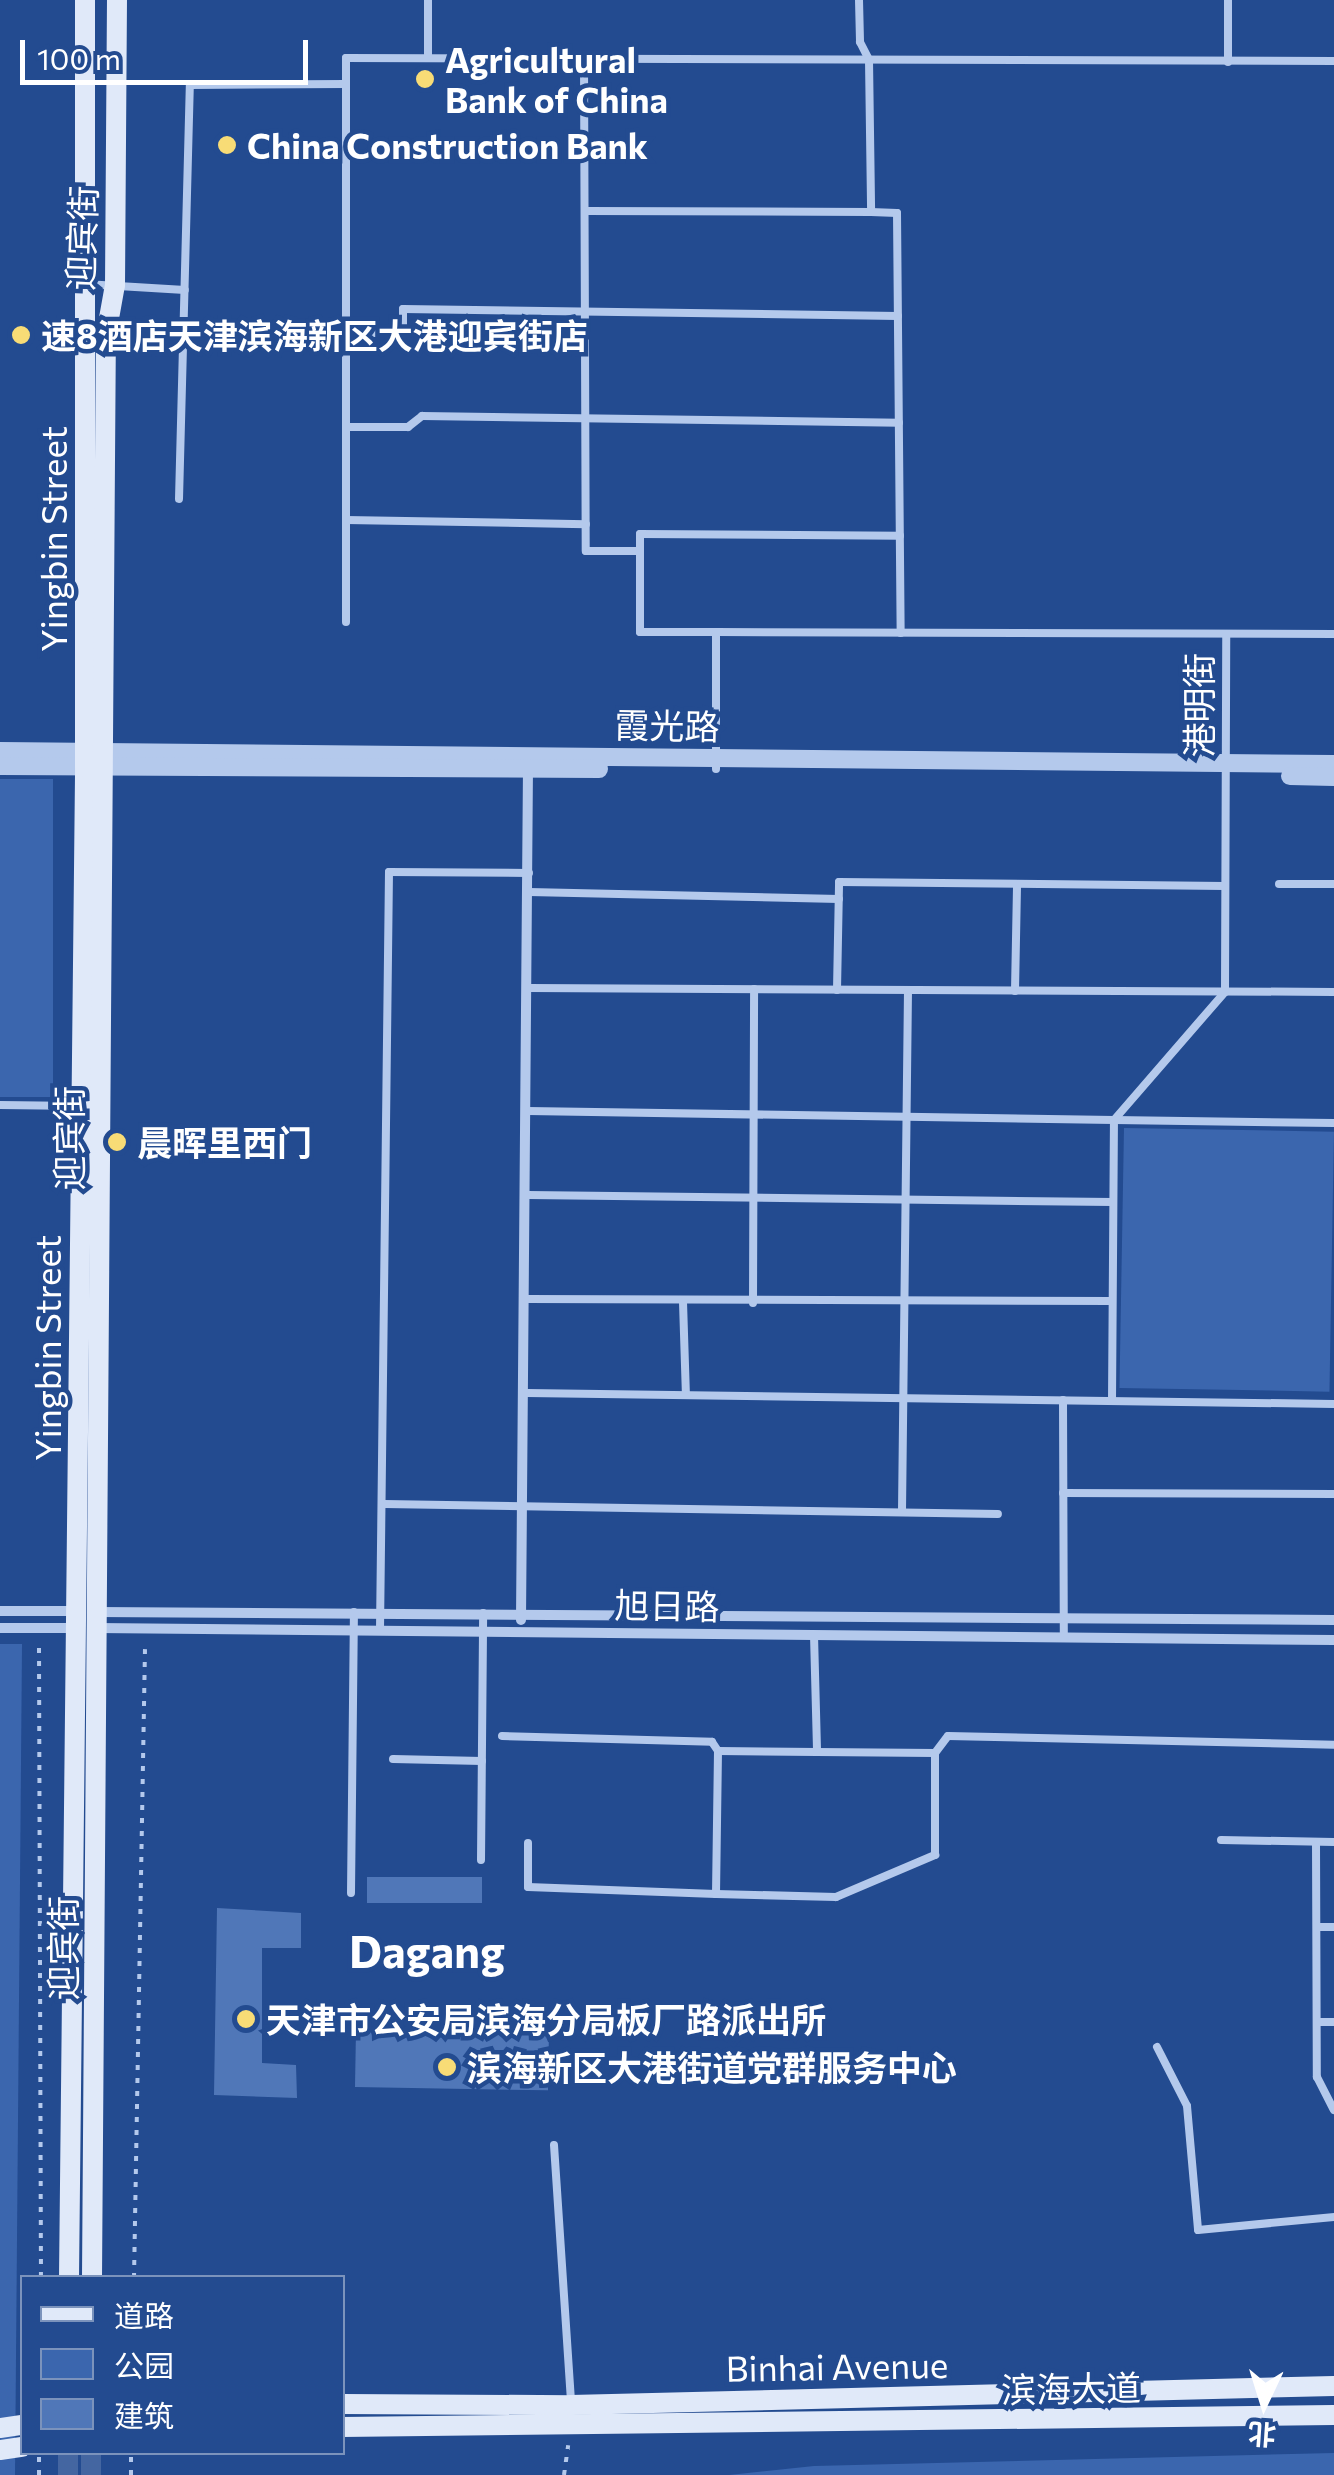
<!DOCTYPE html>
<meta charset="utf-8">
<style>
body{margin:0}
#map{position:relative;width:1334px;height:2475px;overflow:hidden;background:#234b90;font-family:Commissioner,"Noto Sans SC",sans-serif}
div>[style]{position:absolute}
.green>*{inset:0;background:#3b66ae;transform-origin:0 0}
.building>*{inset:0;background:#5077b8;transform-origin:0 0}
.secondary-tunnel>*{height:20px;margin-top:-10px;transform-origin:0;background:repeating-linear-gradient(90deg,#4466a1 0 20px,transparent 0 30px)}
.path>*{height:4px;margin-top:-2px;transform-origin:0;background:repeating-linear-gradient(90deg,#b4c9ec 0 5px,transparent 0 13px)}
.service>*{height:8px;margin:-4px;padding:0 4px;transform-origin:4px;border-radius:4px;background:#b4c9ec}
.minor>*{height:10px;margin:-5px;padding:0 5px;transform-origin:5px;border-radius:5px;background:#b4c9ec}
.tertiary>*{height:18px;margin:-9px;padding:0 9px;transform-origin:9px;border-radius:9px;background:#b4c9ec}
.secondary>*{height:20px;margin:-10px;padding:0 10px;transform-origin:10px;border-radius:10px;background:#e0e9f9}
.dots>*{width:28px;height:28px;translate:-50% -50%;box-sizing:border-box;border:5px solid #234b90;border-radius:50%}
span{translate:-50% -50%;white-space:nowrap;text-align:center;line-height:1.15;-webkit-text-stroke:9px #234b90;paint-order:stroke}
.poi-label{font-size:35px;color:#fff;font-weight:700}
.left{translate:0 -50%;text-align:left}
.street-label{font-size:35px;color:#fff}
.district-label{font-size:45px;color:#fff;font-weight:700}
.legend{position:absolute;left:20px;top:2275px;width:325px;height:180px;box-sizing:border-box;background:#234b90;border:2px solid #7b93bc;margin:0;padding:12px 18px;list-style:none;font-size:30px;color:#fff}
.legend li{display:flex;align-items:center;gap:20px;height:50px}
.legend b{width:50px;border:2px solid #7b93bc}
.north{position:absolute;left:1214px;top:2355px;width:100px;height:100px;-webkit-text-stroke:8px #234b90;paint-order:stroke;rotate:184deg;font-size:28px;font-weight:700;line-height:40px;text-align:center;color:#fff}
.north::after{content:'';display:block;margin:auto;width:35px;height:45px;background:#fff;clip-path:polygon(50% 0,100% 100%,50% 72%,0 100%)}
.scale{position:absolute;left:20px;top:40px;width:288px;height:45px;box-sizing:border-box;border:5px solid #fff;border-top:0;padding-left:12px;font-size:30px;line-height:35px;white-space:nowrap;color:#fff;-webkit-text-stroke:8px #234b90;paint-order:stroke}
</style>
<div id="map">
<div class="green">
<i style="left:0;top:779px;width:53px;height:318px"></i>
<i style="left:1124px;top:1128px;width:210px;height:260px;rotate:1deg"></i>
<i style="clip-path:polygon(0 1644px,22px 1644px,15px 2475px,0 2475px)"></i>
<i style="clip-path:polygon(1334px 2453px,1334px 2475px,729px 2475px,814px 2466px)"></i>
</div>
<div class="building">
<i style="left:367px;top:1877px;width:115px;height:26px"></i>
<i style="clip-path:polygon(217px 1908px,301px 1913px,301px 1948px,262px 1948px,262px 2063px,296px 2065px,297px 2098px,214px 2095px)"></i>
<i style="left:356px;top:2030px;width:193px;height:57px;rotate:1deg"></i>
</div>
<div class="secondary-tunnel">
<i style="left:68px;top:2475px;width:23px;rotate:-90deg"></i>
<i style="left:91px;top:2475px;width:23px;rotate:-90deg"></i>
</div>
<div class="path">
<i style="left:39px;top:1648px;width:630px;rotate:89.82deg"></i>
<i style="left:134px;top:2278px;width:629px;rotate:-89deg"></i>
<i style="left:39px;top:2475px;width:20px;rotate:-90deg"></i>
<i style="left:131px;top:2475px;width:23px;rotate:-90deg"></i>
<i style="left:564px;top:2475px;width:30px;rotate:-82deg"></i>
</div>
<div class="service">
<i style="left:859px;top:0;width:42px;rotate:88.6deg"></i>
<i style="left:860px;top:42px;width:20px;rotate:63deg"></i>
<i style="left:869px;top:60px;width:152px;rotate:89.2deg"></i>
<i style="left:871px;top:212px;width:26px;rotate:2deg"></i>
<i style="left:897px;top:213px;width:420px;rotate:89.5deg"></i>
<i style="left:428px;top:58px;width:58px;rotate:-90deg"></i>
<i style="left:584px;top:59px;width:492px;rotate:89.8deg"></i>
<i style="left:586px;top:551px;width:54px"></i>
<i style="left:640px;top:551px;width:81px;rotate:90deg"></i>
<i style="left:640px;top:632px;width:76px"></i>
<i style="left:1228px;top:62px;width:62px;rotate:-90deg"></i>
<i style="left:586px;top:211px;width:285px;rotate:0.2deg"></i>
<i style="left:85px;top:284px;width:100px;rotate:3.4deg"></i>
<i style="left:348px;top:333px;width:55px"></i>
<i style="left:403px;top:333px;width:24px;rotate:-90deg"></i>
<i style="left:403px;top:309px;width:495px;rotate:0.8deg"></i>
<i style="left:346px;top:427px;width:62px"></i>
<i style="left:408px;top:427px;width:18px;rotate:-38deg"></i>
<i style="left:422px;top:416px;width:477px;rotate:0.8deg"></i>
<i style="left:179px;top:499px;width:414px;rotate:-88.5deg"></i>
<i style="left:190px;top:85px;width:156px;rotate:-0.4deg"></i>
<i style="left:346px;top:520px;width:240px;rotate:1deg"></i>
<i style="left:640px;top:551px;width:17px;rotate:-90deg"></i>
<i style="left:640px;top:534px;width:260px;rotate:0.4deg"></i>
<i style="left:346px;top:622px;width:564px;rotate:-90deg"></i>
<i style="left:346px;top:58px;width:988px;rotate:0.17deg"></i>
<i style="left:716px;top:769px;width:137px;rotate:-90deg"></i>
<i style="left:716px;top:632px;width:618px;rotate:0.19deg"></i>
<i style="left:1279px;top:884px;width:55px"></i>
<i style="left:529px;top:892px;width:310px;rotate:1.3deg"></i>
<i style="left:529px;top:988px;width:805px;rotate:0.28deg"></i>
<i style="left:837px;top:990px;width:108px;rotate:-88.9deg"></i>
<i style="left:839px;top:882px;width:386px;rotate:0.6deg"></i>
<i style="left:1015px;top:991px;width:106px;rotate:-88.9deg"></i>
<i style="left:0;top:1105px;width:81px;rotate:0.7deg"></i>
<i style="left:528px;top:1111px;width:586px;rotate:0.88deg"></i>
<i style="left:1114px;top:1120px;width:169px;rotate:-49.1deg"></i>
<i style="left:1225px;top:992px;width:358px;rotate:-89.8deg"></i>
<i style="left:528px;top:1195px;width:585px;rotate:0.69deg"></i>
<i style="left:528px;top:1299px;width:584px;rotate:0.2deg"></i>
<i style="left:683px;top:1302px;width:93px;rotate:88.2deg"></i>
<i style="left:753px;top:1303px;width:314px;rotate:-89.8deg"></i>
<i style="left:527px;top:1393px;width:807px;rotate:0.78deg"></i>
<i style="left:1063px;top:1400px;width:236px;rotate:89.8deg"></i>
<i style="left:1112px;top:1401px;width:281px;rotate:-89.6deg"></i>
<i style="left:1114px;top:1120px;width:220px;rotate:0.8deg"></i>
<i style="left:1063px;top:1493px;width:271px;rotate:0.2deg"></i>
<i style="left:384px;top:1504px;width:614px;rotate:0.93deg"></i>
<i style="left:902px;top:1511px;width:521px;rotate:-89.34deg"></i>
<i style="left:380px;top:1630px;width:758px;rotate:-89.32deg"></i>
<i style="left:389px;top:872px;width:140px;rotate:0.4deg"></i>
<i style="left:814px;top:1635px;width:117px;rotate:88.5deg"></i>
<i style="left:817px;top:1752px;width:99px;rotate:-179.4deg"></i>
<i style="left:718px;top:1751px;width:143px;rotate:90.8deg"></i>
<i style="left:716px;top:1894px;width:120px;rotate:1.4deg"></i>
<i style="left:836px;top:1897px;width:108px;rotate:-23deg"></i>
<i style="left:935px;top:1855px;width:102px;rotate:-90deg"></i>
<i style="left:935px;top:1753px;width:118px;rotate:-179.5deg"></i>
<i style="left:502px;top:1736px;width:210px;rotate:1.6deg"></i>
<i style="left:712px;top:1742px;width:11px;rotate:56deg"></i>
<i style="left:935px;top:1753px;width:21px;rotate:-53deg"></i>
<i style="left:948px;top:1736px;width:386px;rotate:1.3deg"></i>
<i style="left:393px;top:1759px;width:89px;rotate:1.3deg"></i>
<i style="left:1221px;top:1840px;width:113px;rotate:1deg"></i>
<i style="left:1316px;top:1842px;width:235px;rotate:89.8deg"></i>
<i style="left:1317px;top:2077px;width:37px;rotate:63deg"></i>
<i style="left:528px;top:1843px;width:44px;rotate:90deg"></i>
<i style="left:528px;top:1887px;width:188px;rotate:2.1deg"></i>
<i style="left:481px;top:1860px;width:247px;rotate:-89.5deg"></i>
<i style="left:351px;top:1893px;width:281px;rotate:-89.4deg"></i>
<i style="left:1317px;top:1927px;width:17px"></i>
<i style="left:1317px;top:2022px;width:17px"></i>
<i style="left:1157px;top:2047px;width:66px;rotate:63deg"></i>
<i style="left:1187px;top:2106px;width:124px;rotate:84.9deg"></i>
<i style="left:1198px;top:2230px;width:137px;rotate:-5.5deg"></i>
<i style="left:554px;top:2145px;width:259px;rotate:86.2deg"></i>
</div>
<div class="minor">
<i style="left:0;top:1611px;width:79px"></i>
<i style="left:96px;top:1612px;width:1238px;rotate:0.37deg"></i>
<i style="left:521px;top:1620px;width:853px;rotate:-89.53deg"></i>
<i style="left:0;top:1628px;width:79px"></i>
<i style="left:96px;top:1628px;width:1238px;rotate:0.56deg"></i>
</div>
<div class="tertiary">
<i style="left:0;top:751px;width:1334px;rotate:0.56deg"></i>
<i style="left:0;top:766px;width:599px;rotate:0.29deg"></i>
<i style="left:1290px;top:776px;width:44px;rotate:1.3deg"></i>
</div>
<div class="secondary">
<i style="left:69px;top:2278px;width:1511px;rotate:-89.39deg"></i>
<i style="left:85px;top:767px;width:767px;rotate:-90deg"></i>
<i style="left:92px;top:2278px;width:1943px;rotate:-89.59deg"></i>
<i style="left:106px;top:335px;width:51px;rotate:-79.8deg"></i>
<i style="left:115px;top:285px;width:285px;rotate:-89.6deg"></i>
<i style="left:342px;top:2404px;width:229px;rotate:0.3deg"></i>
<i style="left:571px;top:2405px;width:763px;rotate:-1.43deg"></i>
<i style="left:342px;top:2427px;width:992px;rotate:-0.69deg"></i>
<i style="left:0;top:2428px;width:22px;rotate:-8deg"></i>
<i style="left:0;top:2450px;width:22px;rotate:-8deg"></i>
</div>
<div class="dots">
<i style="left:425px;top:79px;background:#f8dc76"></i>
<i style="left:227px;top:145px;background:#f8dc76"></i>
<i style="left:21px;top:335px;background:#f8dc76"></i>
<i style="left:117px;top:1142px;background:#f8dc76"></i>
<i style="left:246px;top:2019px;background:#f8dc76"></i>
<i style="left:447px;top:2067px;background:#f8dc76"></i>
</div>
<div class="poi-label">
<span class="left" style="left:445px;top:79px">Agricultural<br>Bank of China</span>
<span class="left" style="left:247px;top:145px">China Construction Bank</span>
<span class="left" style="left:41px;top:335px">速8酒店天津滨海新区大港迎宾街店</span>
<span class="left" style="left:137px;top:1142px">晨晖里西门</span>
<span class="left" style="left:266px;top:2019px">天津市公安局滨海分局板厂路派出所</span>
<span class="left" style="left:467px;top:2067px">滨海新区大港街道党群服务中心</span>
</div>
<div class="street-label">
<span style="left:81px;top:238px;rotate:-88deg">迎宾街</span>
<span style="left:53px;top:539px;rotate:-90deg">Yingbin Street</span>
<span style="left:1198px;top:705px;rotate:-90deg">港明街</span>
<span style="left:667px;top:725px;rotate:1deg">霞光路</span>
<span style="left:68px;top:1138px;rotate:-90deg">迎宾街</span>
<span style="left:47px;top:1348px;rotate:-90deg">Yingbin Street</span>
<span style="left:667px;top:1605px;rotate:1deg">旭日路</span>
<span style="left:62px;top:1948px;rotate:-90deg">迎宾街</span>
<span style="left:837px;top:2366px;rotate:-1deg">Binhai Avenue</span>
<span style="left:1071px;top:2388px;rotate:-1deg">滨海大道</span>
</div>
<div class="district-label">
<span style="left:427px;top:1950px">Dagang</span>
</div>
<ul class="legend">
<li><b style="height:12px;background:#e0e9f9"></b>道路</li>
<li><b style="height:28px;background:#3b66ae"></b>公园</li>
<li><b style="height:28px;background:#5077b8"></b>建筑</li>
</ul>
<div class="north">北</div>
<div class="scale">100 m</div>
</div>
